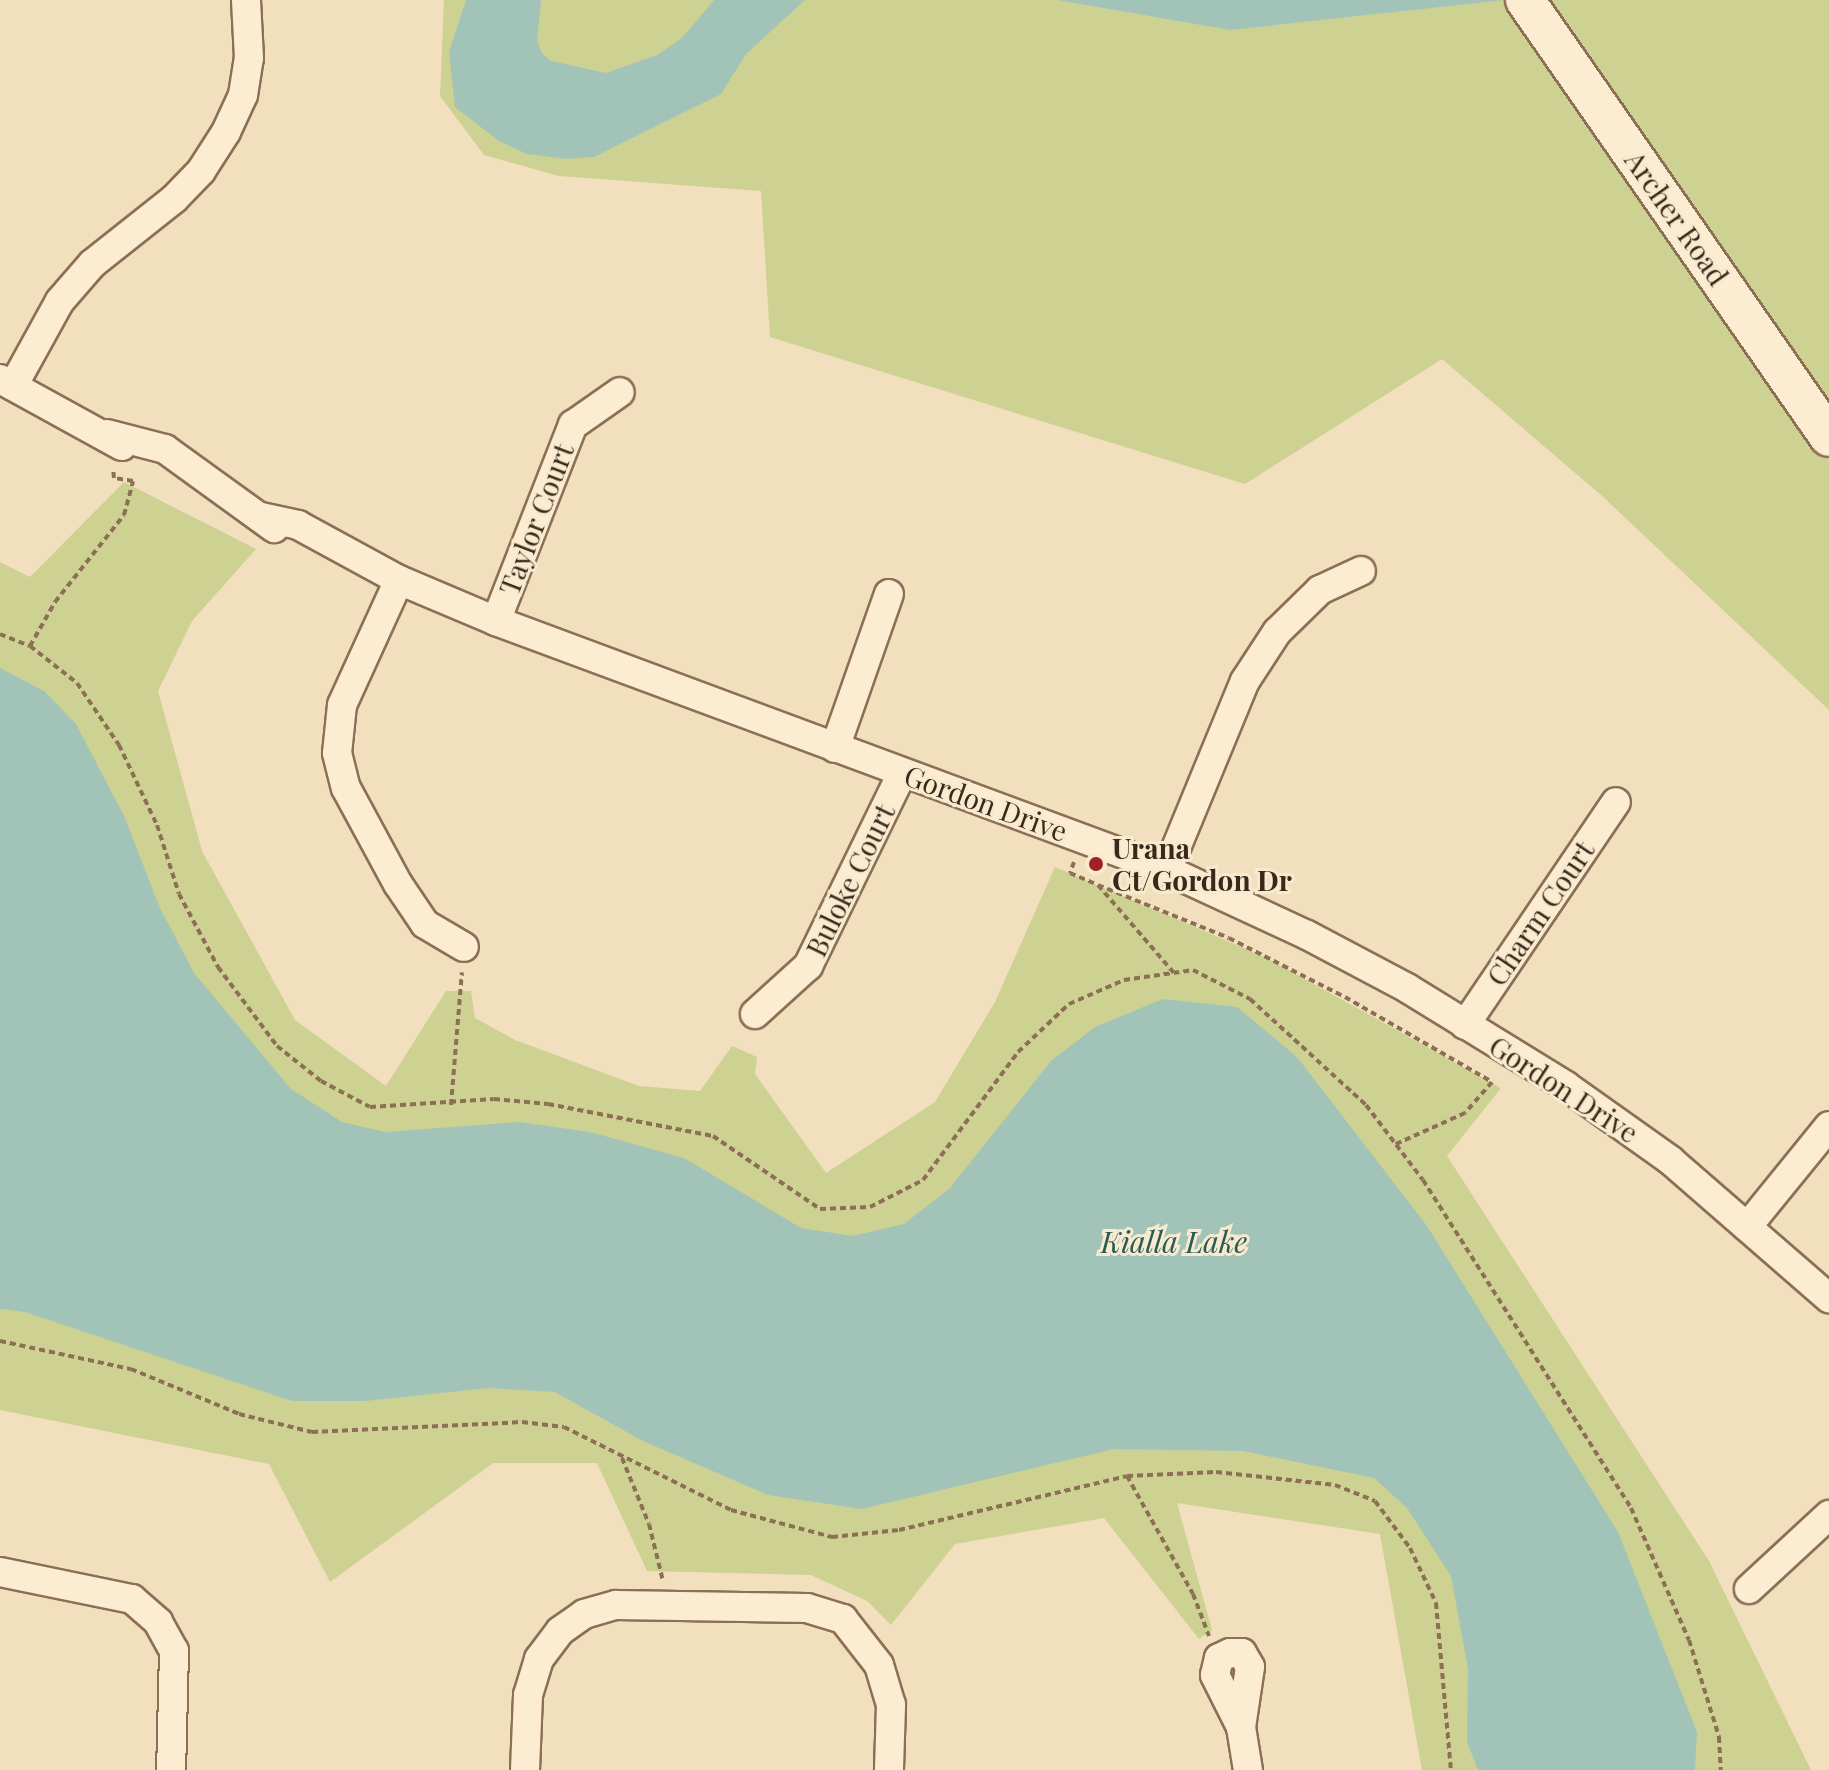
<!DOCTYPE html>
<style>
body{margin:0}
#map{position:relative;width:1829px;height:1770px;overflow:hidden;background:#f2dfbe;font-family:"Playfair Display",serif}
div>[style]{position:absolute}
.green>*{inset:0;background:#cdd191}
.water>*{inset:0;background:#a2c3b7}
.path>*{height:4px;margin-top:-2px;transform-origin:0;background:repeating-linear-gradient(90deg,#8c6f55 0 6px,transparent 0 10px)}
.roads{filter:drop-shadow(2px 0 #8c6f55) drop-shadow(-2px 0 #8c6f55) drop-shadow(0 2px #8c6f55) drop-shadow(0 -2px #8c6f55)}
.street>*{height:28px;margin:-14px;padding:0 14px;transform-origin:14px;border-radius:14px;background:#fcedd2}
.secondary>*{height:38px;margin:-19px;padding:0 19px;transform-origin:19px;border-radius:19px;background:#fcedd2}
.dots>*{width:22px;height:22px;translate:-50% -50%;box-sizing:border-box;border:4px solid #f8eacf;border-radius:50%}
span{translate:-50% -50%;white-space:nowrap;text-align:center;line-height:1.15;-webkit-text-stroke:6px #f8eacf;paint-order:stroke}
.street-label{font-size:28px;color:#3a281b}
.poi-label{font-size:28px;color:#3a281b;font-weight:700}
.left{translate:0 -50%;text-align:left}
.water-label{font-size:30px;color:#295b55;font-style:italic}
</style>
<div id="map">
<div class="green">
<i style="clip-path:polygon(444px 0,1829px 0,1829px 710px,1601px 495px,1442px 359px,1245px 484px,770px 337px,761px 191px,559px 176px,484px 155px,440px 96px)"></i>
<i style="clip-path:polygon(124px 482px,256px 549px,192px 621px,158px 691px,202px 851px,295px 1020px,386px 1086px,446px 991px,471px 991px,475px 1018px,515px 1040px,639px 1086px,700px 1091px,732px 1046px,757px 1057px,755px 1074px,826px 1173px,935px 1102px,995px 1002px,1055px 867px,1267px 958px,1501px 1088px,1447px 1156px,1709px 1561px,1811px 1770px,1422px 1770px,1380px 1534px,1177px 1503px,1212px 1630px,1199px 1639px,1104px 1518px,955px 1544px,891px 1625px,867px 1601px,811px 1575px,647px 1571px,597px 1463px,493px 1463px,330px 1582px,269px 1464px,0 1410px,0 562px,30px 577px)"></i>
</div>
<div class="water">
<i style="clip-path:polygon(466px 0,541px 0,537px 41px,542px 53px,551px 61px,606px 73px,657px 55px,682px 38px,714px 0,805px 0,746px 54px,721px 94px,594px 157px,568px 159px,527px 154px,499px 141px,455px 107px,449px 52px)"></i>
<i style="clip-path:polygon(1058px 0,1504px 0,1230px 30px)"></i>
<i style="clip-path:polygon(0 668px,44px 691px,76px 724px,125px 818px,159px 906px,194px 973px,291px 1089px,342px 1122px,385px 1132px,519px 1122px,590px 1132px,684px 1158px,801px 1228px,852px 1236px,904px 1224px,950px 1188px,1051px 1061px,1095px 1027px,1163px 999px,1237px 1007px,1297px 1057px,1427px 1226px,1618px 1532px,1697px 1732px,1695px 1770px,1478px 1770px,1467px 1742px,1468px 1669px,1451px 1576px,1407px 1508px,1374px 1478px,1243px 1451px,1114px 1449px,862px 1509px,768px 1495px,641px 1440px,555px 1392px,488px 1388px,365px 1401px,292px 1401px,25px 1312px,0 1309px)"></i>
</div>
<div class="path">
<i style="left:0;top:634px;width:32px;rotate:22deg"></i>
<i style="left:30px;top:646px;width:60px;rotate:38.2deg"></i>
<i style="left:77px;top:683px;width:75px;rotate:55.9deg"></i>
<i style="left:119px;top:745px;width:89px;rotate:64.6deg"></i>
<i style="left:157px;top:825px;width:72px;rotate:72.3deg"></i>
<i style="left:179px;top:894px;width:83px;rotate:61.9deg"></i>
<i style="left:218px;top:967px;width:99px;rotate:53.2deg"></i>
<i style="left:277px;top:1046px;width:56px;rotate:38.5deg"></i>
<i style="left:321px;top:1081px;width:55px;rotate:28deg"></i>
<i style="left:370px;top:1107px;width:124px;rotate:-3.7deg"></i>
<i style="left:494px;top:1099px;width:54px;rotate:5.3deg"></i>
<i style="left:548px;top:1104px;width:168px;rotate:11deg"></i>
<i style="left:713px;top:1136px;width:130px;rotate:34.3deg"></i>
<i style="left:820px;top:1209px;width:50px;rotate:-2.3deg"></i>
<i style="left:870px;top:1207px;width:59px;rotate:-27deg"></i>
<i style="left:923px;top:1180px;width:159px;rotate:-53.4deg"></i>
<i style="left:1018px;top:1052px;width:70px;rotate:-43.3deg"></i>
<i style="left:1069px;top:1004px;width:60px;rotate:-23.6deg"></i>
<i style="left:1124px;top:980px;width:70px;rotate:-8.2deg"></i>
<i style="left:1193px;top:970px;width:64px;rotate:27deg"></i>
<i style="left:1250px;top:999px;width:157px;rotate:42.4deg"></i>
<i style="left:1366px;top:1105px;width:94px;rotate:52.8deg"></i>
<i style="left:1423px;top:1180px;width:388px;rotate:57.6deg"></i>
<i style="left:1631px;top:1508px;width:144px;rotate:66.3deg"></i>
<i style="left:1689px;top:1640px;width:102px;rotate:72.8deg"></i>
<i style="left:1719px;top:1737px;width:33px;rotate:87deg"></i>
<i style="left:30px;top:646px;width:51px;rotate:-60.4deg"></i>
<i style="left:55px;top:602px;width:111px;rotate:-51.6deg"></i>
<i style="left:124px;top:515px;width:35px;rotate:-75deg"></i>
<i style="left:133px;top:481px;width:19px;rotate:-171deg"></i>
<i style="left:114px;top:478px;width:9px;rotate:-96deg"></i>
<i style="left:1074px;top:862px;width:12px;rotate:110deg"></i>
<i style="left:1070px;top:873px;width:30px;rotate:23deg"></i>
<i style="left:1098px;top:885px;width:116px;rotate:49.2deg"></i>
<i style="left:1098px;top:885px;width:141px;rotate:22deg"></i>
<i style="left:1229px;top:938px;width:130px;rotate:27deg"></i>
<i style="left:1345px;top:997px;width:170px;rotate:30deg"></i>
<i style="left:1492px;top:1082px;width:41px;rotate:131.1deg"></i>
<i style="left:1465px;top:1113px;width:76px;rotate:155.8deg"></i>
<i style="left:451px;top:1105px;width:133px;rotate:-85.3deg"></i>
<i style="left:0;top:1341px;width:134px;rotate:12.1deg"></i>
<i style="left:131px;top:1369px;width:117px;rotate:22.6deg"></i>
<i style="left:239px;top:1414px;width:75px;rotate:13.9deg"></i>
<i style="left:312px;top:1432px;width:210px;rotate:-2.7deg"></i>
<i style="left:522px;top:1422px;width:42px;rotate:6.8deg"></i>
<i style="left:564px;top:1427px;width:186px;rotate:26.4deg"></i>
<i style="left:731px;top:1510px;width:105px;rotate:15deg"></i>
<i style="left:832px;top:1537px;width:67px;rotate:-6deg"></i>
<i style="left:899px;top:1530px;width:234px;rotate:-13.3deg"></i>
<i style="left:1127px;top:1476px;width:89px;rotate:-2.6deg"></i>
<i style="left:1216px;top:1472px;width:120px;rotate:6.2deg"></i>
<i style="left:1335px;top:1485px;width:43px;rotate:21.8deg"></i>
<i style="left:1375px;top:1501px;width:59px;rotate:53.3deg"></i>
<i style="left:1410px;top:1548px;width:61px;rotate:64.7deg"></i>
<i style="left:1436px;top:1603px;width:168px;rotate:84.9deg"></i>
<i style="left:622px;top:1458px;width:71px;rotate:67.8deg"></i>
<i style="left:649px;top:1524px;width:59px;rotate:76.2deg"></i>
<i style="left:1127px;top:1476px;width:135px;rotate:60.8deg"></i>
<i style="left:1193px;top:1594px;width:45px;rotate:69.1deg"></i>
</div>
<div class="roads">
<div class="street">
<i style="left:0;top:379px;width:139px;rotate:28.8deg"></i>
<i style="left:13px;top:386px;width:97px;rotate:-61.1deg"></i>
<i style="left:60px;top:301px;width:49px;rotate:-49.1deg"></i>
<i style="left:92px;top:264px;width:105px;rotate:-38.4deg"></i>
<i style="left:174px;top:199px;width:39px;rotate:-46deg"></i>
<i style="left:201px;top:171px;width:46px;rotate:-57.3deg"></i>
<i style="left:226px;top:132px;width:41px;rotate:-65.3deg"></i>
<i style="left:243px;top:95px;width:37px;rotate:-81deg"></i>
<i style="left:249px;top:58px;width:58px;rotate:-93deg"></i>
<i style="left:107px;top:434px;width:60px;rotate:14.5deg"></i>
<i style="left:165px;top:449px;width:135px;rotate:35.9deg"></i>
<i style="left:261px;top:517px;width:38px;rotate:12deg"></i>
<i style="left:298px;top:525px;width:115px;rotate:28.6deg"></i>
<i style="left:399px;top:580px;width:105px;rotate:22.9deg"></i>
<i style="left:496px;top:621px;width:716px;rotate:20.36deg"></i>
<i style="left:1167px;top:870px;width:154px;rotate:24.9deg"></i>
<i style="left:1307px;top:935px;width:113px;rotate:27.9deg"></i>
<i style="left:1407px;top:988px;width:187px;rotate:31.6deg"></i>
<i style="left:1566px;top:1086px;width:128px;rotate:35.4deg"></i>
<i style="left:1670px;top:1160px;width:211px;rotate:41deg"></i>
<i style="left:399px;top:580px;width:137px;rotate:114.5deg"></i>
<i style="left:342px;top:705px;width:48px;rotate:95.9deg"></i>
<i style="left:337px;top:753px;width:36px;rotate:76deg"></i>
<i style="left:346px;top:788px;width:109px;rotate:61.6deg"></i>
<i style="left:398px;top:884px;width:48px;rotate:56deg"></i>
<i style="left:425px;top:924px;width:45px;rotate:30.5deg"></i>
<i style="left:496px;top:621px;width:211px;rotate:-68.6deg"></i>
<i style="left:573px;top:425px;width:57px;rotate:-35.1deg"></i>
<i style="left:835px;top:748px;width:163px;rotate:-70.7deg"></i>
<i style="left:1167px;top:870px;width:204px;rotate:-67.6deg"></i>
<i style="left:1245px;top:681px;width:59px;rotate:-56.9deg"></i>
<i style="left:1277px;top:632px;width:60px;rotate:-44.3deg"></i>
<i style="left:1320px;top:590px;width:45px;rotate:-24.9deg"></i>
<i style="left:755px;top:1014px;width:72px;rotate:-42.2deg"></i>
<i style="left:808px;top:966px;width:215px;rotate:-64deg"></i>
<i style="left:1465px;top:1025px;width:269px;rotate:-55.9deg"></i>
<i style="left:1747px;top:1227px;width:130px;rotate:-50.9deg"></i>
<i style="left:0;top:1572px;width:135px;rotate:11.6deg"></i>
<i style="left:132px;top:1599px;width:35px;rotate:41deg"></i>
<i style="left:158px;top:1622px;width:33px;rotate:61deg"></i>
<i style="left:174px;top:1651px;width:119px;rotate:91.4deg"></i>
<i style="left:1749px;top:1589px;width:109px;rotate:-42.8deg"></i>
<i style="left:1241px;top:1727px;width:58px;rotate:-116.6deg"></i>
<i style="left:1215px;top:1675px;width:17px;rotate:-77deg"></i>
<i style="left:1219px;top:1658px;width:12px;rotate:-24deg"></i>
<i style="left:1230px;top:1653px;width:12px"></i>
<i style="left:1242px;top:1653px;width:16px;rotate:60deg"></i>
<i style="left:1250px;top:1667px;width:61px;rotate:98.5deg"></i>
<i style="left:1241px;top:1727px;width:44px;rotate:80.8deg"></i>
<i style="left:525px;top:1770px;width:75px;rotate:-87.7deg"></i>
<i style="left:528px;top:1695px;width:38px;rotate:-73deg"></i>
<i style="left:539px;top:1659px;width:35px;rotate:-53deg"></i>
<i style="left:560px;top:1631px;width:29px;rotate:-35deg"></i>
<i style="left:584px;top:1614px;width:33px;rotate:-16deg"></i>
<i style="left:616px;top:1605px;width:191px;rotate:0.9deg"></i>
<i style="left:807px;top:1608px;width:38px;rotate:17deg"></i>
<i style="left:843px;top:1619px;width:58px;rotate:52deg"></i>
<i style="left:879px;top:1665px;width:42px;rotate:73.3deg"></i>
<i style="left:891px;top:1705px;width:65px;rotate:91.8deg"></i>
</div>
<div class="secondary">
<i style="left:1525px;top:0;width:532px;rotate:55.18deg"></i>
</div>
</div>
<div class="dots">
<i style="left:1096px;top:864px;background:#a02028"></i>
</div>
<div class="street-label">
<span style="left:1677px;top:218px;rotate:55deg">Archer Road</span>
<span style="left:536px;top:519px;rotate:-69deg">Taylor Court</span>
<span style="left:986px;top:803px;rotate:20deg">Gordon Drive</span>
<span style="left:850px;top:880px;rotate:-64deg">Buloke Court</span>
<span style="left:1540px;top:913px;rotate:-56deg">Charm Court</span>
<span style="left:1564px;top:1089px;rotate:33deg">Gordon Drive</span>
</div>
<div class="poi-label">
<span class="left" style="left:1112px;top:864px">Urana<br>Ct/Gordon Dr</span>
</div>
<div class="water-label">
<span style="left:1174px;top:1241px">Kialla Lake</span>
</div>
</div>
